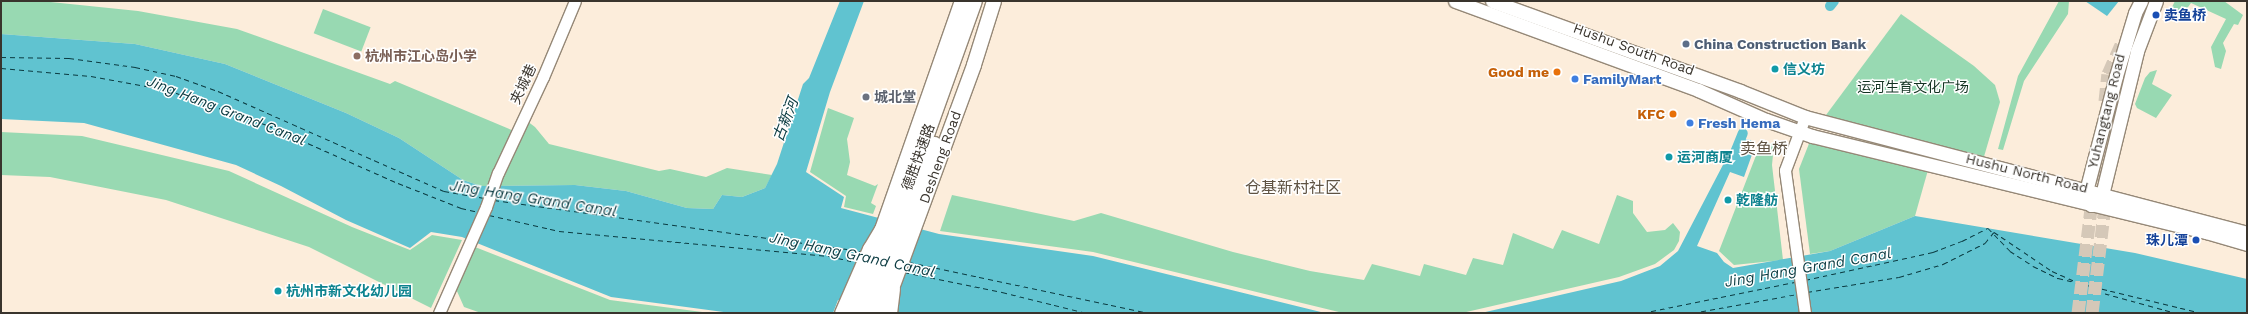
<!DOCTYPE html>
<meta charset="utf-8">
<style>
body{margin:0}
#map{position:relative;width:2248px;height:314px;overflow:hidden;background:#fceddb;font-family:"Work Sans","Noto Sans SC",sans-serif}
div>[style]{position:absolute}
.green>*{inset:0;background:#98d9b2;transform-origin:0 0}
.water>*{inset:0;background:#60c3d0}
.canal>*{height:10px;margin:-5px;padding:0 5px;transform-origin:5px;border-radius:5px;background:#60c3d0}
.ferry>*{height:1px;margin-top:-0.5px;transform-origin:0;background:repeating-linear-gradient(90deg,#0a3a40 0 5px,transparent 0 9px)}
.secondary-tunnel>*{height:13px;margin-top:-6.5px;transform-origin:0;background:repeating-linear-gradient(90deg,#d5c8b8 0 13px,transparent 0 19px)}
.roads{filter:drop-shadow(1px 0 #958877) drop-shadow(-1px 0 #958877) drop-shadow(0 1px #958877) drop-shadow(0 -1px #958877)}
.tertiary>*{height:11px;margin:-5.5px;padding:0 5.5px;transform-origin:5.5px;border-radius:5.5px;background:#fff}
.secondary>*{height:13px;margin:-6.5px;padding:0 6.5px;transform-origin:6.5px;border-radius:6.5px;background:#fff}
.primary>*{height:14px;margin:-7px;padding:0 7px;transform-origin:7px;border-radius:7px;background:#fff}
.trunk>*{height:15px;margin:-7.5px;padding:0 7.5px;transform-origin:7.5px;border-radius:7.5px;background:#fff}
.dots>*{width:11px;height:11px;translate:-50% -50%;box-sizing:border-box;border:2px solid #fff;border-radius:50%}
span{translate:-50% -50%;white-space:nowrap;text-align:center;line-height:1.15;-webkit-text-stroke:3px #fff;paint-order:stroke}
.transit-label{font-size:14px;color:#164399;font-weight:700}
.left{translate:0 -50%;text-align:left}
.right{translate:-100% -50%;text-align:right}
.service-label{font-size:14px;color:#4e5e75;font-weight:700}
.street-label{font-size:14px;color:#39342d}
.education-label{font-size:14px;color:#785e54;font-weight:700}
.culture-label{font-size:14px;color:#0d838f;font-weight:700}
.food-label{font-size:14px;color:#c56008;font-weight:700}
.shop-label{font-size:14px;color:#366cbe;font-weight:700}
.park-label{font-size:14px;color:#123221}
.worship-label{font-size:14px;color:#5b616d;font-weight:700}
.water-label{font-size:15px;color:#0a3a40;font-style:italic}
.quarter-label{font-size:16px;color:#5f5343}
.frame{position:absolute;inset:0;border:2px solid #39342d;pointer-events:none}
</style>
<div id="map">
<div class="green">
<i style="clip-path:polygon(1px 1px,41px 1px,138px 11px,237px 29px,390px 84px,395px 81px,514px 131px,491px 186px,481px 186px,463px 180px,399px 138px,346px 113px,225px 64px,135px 44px,1px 34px)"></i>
<i style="clip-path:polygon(2059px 1px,2069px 1px,2068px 14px,2024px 81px,2003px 150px,1998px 149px,2018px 76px)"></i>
<i style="clip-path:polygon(2175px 1px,2224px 1px,2243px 15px,2238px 25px,2234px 24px,2223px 43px,2226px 51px,2221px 69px,2215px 67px,2211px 47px,2226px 19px,2191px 3px,2178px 21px,2174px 19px,2170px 11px)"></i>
<i style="left:323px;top:9px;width:51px;height:26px;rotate:21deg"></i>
<i style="clip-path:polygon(1901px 14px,1974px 66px,1995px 85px,2000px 102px,1983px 160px,1962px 158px,1826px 115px)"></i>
<i style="clip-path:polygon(2157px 70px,2152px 84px,2172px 95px,2156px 118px,2137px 108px,2135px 104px,2145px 78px,2150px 72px)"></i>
<i style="clip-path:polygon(828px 108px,854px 118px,847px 139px,850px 162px,847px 175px,875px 186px,878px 184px,871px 203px,876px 206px,873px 214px,844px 207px,846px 196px,810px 172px)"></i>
<i style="clip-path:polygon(527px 121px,535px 127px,549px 144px,659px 171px,670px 169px,706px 177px,727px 168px,772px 175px,765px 188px,742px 197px,722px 195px,713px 209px,687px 208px,626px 191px,575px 185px,498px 186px)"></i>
<i style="clip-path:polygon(1px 132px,82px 136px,229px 171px,352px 227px,410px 250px,432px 235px,462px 240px,431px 308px,309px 247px,166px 200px,50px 177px,1px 175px)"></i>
<i style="clip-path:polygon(1812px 136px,1930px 163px,1915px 216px,1830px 251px,1810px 254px,1799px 169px)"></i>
<i style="clip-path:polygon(1762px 140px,1774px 145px,1772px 165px,1783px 260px,1734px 265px,1719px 251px)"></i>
<i style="clip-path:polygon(952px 195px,1074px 221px,1101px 213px,1233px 252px,1310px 271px,1364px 280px,1372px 264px,1420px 276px,1424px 264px,1466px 275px,1473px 258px,1503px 265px,1513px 233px,1553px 249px,1562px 230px,1599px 244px,1617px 195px,1633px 201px,1633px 213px,1647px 232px,1665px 230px,1673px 223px,1680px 232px,1679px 241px,1674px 250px,1655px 264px,1619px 277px,1462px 313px,1343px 313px,1093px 252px,940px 231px)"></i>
<i style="clip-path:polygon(475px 247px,610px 300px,710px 313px,481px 313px,464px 307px,456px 289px)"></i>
</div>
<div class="water">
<i style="clip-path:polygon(840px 1px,864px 1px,830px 92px,806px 172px,844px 197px,841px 208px,939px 234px,1093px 256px,1325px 313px,896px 313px,838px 300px,833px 313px,731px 313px,611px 297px,462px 237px,431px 232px,410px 248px,346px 220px,281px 186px,236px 165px,84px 123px,1px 119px,1px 34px,135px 44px,225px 64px,346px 113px,399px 138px,463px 180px,481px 186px,575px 185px,626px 191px,687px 208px,713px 209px,722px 195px,742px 197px,765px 188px,777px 164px,803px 84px,809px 78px)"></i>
<i style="clip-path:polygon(2085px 1px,2119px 1px,2107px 16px)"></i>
<i style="clip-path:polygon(1737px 138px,1751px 140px,1754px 149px,1744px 177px,1730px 172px,1697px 246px,1717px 253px,1724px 262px,1733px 268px,1830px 251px,1915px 216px,2135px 253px,2247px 279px,2247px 313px,1481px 313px,1621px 281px,1660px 266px,1678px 251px)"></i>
</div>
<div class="canal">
<i style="left:1830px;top:6px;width:6px;rotate:-51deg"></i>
<i style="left:1736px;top:150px;width:18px;rotate:-68deg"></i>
</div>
<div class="ferry">
<i style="left:1px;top:57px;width:68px;rotate:0.8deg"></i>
<i style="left:69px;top:58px;width:67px;rotate:7.8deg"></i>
<i style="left:135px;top:67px;width:42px;rotate:12.4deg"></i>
<i style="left:176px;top:76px;width:45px;rotate:19.7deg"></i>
<i style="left:218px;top:91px;width:247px;rotate:23.9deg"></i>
<i style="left:444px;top:191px;width:41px;rotate:9.9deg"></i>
<i style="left:1px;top:68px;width:90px;rotate:5.1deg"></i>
<i style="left:91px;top:76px;width:78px;rotate:10.3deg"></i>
<i style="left:168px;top:90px;width:105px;rotate:19.5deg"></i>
<i style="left:267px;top:125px;width:143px;rotate:23.9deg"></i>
<i style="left:398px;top:183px;width:68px;rotate:21.6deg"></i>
<i style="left:461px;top:208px;width:17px;rotate:13deg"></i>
<i style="left:494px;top:200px;width:371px;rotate:7.9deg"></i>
<i style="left:489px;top:215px;width:72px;rotate:12.9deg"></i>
<i style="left:559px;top:231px;width:271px;rotate:5.3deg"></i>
<i style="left:829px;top:256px;width:28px;rotate:13deg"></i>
<i style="left:909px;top:262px;width:244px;rotate:12deg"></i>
<i style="left:904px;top:272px;width:100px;rotate:11.5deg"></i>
<i style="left:1002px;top:292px;width:88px;rotate:13.9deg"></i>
<i style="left:1805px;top:280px;width:131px;rotate:-12.3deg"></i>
<i style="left:1933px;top:252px;width:31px;rotate:-21deg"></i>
<i style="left:1962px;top:241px;width:29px;rotate:-27deg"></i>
<i style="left:1988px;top:228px;width:32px;rotate:46deg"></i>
<i style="left:2010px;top:251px;width:27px;rotate:33deg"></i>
<i style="left:2033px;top:266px;width:28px;rotate:26deg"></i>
<i style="left:2058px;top:278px;width:148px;rotate:13.7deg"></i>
<i style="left:2081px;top:284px;width:17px;rotate:25deg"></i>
<i style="left:2096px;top:291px;width:83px;rotate:15.4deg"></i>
<i style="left:1807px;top:292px;width:93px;rotate:-9.3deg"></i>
<i style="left:1899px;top:277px;width:46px;rotate:-16.5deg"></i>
<i style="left:1943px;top:264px;width:47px;rotate:-26.6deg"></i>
<i style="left:1985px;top:243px;width:14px;rotate:-51deg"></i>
<i style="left:1994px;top:232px;width:70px;rotate:33.9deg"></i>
<i style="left:2052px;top:271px;width:24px;rotate:24deg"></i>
<i style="left:1642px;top:313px;width:156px;rotate:-11.5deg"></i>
<i style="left:1692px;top:313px;width:108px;rotate:-10.2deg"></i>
</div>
<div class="secondary-tunnel">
<i style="left:2105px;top:101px;width:27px;rotate:-84deg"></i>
<i style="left:2108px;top:74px;width:32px;rotate:-66deg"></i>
<i style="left:2078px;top:313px;width:146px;rotate:-82.9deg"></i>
<i style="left:2092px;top:313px;width:116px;rotate:-83.1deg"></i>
</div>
<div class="roads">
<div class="tertiary">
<i style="left:439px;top:313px;width:116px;rotate:-66.1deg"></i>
<i style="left:486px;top:207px;width:36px;rotate:-71deg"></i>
<i style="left:498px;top:173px;width:106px;rotate:-64.9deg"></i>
<i style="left:543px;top:77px;width:82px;rotate:-67.2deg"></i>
<i style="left:1805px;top:313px;width:144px;rotate:-98deg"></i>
<i style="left:1785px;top:170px;width:57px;rotate:-69.3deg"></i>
</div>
<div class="secondary">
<i style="left:1455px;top:1px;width:259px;rotate:20.1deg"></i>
<i style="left:1698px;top:90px;width:74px;rotate:23.8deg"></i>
<i style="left:1766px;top:120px;width:49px;rotate:19.2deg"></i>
<i style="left:1812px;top:136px;width:406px;rotate:13.7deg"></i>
<i style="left:2206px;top:232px;width:43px;rotate:16.3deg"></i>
<i style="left:1492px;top:1px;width:264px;rotate:19.9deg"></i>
<i style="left:1740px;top:91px;width:70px;rotate:21.8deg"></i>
<i style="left:1805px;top:117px;width:457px;rotate:14.7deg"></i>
<i style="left:2141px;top:1px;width:13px;rotate:117deg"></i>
<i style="left:2135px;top:13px;width:66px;rotate:106.8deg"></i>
<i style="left:2116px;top:76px;width:119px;rotate:104.6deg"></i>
<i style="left:2086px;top:191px;width:15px;rotate:70deg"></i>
<i style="left:2091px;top:205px;width:15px;rotate:-42deg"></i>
<i style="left:2102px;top:195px;width:148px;rotate:-76.3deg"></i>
<i style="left:2137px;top:51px;width:53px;rotate:-69.2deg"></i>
</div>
<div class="primary">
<i style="left:879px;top:238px;width:251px;rotate:-70.7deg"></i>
<i style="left:888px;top:299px;width:249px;rotate:-69.8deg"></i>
<i style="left:974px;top:65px;width:67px;rotate:-72.6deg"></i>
<i style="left:853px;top:313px;width:54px;rotate:-70.6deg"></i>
</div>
<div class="trunk">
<i style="left:842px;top:313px;width:70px;rotate:-66.4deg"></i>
<i style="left:870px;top:249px;width:26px;rotate:-59deg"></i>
<i style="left:862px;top:313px;width:331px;rotate:-70.3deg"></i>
<i style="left:875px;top:313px;width:179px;rotate:-70.8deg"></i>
<i style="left:889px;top:313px;width:24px;rotate:-83deg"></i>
</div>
</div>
<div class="dots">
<i style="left:2156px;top:15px;background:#1a4fb4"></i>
<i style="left:1686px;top:44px;background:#5c6f8a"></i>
<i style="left:357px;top:56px;background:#8d6e63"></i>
<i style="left:1775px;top:69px;background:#0f9aa8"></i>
<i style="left:1557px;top:72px;background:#e8710a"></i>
<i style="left:1575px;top:79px;background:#3f7fe0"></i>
<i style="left:866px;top:97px;background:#6b7280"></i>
<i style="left:1673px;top:114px;background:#e8710a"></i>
<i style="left:1690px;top:123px;background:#3f7fe0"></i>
<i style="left:1669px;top:157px;background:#0f9aa8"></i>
<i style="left:1728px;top:200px;background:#0f9aa8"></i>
<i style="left:2196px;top:240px;background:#1a4fb4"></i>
<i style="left:278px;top:291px;background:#0f9aa8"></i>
</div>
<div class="transit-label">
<span class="left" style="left:2164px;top:15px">卖鱼桥</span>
<span class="right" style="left:2188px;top:240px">珠儿潭</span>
</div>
<div class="service-label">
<span class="left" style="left:1694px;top:44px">China Construction Bank</span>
</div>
<div class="street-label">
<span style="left:1634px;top:49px;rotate:20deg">Hushu South Road</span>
<span style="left:523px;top:84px;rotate:-65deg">夹城巷</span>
<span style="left:2106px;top:111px;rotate:-76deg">Yuhangtang Road</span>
<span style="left:918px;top:157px;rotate:-70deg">德胜快速路</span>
<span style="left:940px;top:157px;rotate:-70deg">Desheng Road</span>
<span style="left:2027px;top:173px;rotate:14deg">Hushu North Road</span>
</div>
<div class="education-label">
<span class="left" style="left:365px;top:56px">杭州市江心岛小学</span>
</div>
<div class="culture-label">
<span class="left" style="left:1783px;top:69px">信义坊</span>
<span class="left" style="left:1677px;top:157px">运河商厦</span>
<span class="left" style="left:1736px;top:200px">乾隆舫</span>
<span class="left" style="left:286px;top:291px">杭州市新文化幼儿园</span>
</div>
<div class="food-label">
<span class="right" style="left:1549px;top:72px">Good me</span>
<span class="right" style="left:1665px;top:114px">KFC</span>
</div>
<div class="shop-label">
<span class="left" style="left:1583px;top:79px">FamilyMart</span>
<span class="left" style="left:1698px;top:123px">Fresh Hema</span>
</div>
<div class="park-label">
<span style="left:1913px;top:87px">运河生育文化广场</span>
</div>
<div class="worship-label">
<span class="left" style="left:874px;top:97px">城北堂</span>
</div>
<div class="water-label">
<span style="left:226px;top:111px;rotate:21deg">Jing Hang Grand Canal</span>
<span style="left:786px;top:120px;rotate:-69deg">古新河</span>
<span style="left:533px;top:199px;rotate:9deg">Jing Hang Grand Canal</span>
<span style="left:852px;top:255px;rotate:12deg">Jing Hang Grand Canal</span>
<span style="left:1808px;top:268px;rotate:-10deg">Jing Hang Grand Canal</span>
</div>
<div class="quarter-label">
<span style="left:1764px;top:149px">卖鱼桥</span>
<span style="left:1293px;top:188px">仓基新村社区</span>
</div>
<div class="frame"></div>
</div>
